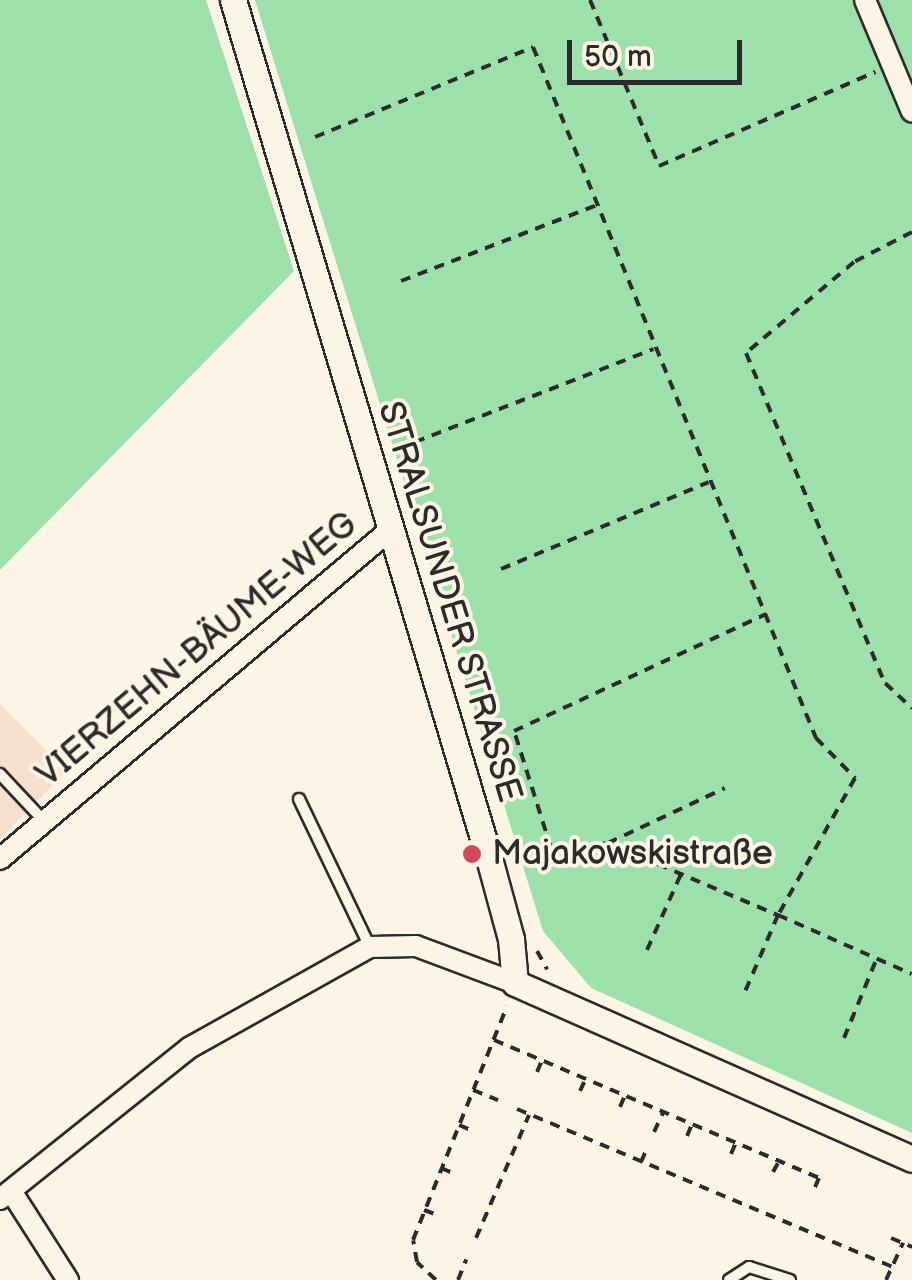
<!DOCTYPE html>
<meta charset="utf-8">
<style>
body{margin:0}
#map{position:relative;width:912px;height:1280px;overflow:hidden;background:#fcf5e5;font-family:"Balsamiq Sans",sans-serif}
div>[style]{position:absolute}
.built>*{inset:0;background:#f5e0ce}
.green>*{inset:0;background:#9ee0ab}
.path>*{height:4px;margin-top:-2px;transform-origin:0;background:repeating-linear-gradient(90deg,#2b2b2b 0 10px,transparent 0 18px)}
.roads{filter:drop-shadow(2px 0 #2b2b2b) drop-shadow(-2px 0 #2b2b2b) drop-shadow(0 2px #2b2b2b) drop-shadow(0 -2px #2b2b2b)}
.service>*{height:10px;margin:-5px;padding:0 5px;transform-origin:5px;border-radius:5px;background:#fcf5e5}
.minor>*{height:20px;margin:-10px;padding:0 10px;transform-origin:10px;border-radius:10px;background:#fcf5e5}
.tertiary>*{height:25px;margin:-12.5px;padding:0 12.5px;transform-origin:12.5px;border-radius:12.5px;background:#fcf5e5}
.dots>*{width:28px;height:28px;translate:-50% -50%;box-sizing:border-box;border:5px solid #fcf5e5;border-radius:50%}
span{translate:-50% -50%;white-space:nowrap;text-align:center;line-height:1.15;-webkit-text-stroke:8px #fcf5e5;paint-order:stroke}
.street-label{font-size:35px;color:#2b2b2b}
.poi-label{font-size:35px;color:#2b2b2b}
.left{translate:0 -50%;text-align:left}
.scale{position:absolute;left:567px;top:40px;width:175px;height:45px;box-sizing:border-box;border:5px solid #2b2b2b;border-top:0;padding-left:12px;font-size:30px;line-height:35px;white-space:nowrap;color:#2b2b2b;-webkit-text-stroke:8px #fcf5e5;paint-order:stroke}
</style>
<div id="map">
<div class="built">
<i style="clip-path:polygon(0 704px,67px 771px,0 839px)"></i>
</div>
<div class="green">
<i style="clip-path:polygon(0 0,206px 0,294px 271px,0 570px)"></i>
<i style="clip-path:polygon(255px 0,912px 0,912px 1133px,591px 988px,543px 931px)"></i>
</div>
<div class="path">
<i style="left:590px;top:0;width:180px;rotate:67.4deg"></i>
<i style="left:659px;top:166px;width:236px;rotate:-23.5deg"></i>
<i style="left:315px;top:137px;width:236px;rotate:-22.4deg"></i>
<i style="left:533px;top:47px;width:747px;rotate:67.73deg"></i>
<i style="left:816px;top:738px;width:56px;rotate:45.7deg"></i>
<i style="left:855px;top:778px;width:157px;rotate:119.3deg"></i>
<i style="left:778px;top:915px;width:146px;rotate:23.8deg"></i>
<i style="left:912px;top:232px;width:65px;rotate:152.7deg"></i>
<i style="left:854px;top:262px;width:141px;rotate:139.9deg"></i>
<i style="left:746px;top:353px;width:358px;rotate:67.2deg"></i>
<i style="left:885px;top:683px;width:37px;rotate:43deg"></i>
<i style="left:401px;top:281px;width:210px;rotate:-21.2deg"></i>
<i style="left:415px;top:442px;width:256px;rotate:-21.3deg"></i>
<i style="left:501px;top:569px;width:225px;rotate:-22.7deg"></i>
<i style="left:608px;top:843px;width:129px;rotate:-25.2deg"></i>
<i style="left:551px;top:848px;width:123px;rotate:-107.5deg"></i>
<i style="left:514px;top:731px;width:278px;rotate:-24.9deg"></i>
<i style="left:514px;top:854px;width:95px;rotate:-6.7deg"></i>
<i style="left:608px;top:843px;width:185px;rotate:23deg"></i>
<i style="left:778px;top:915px;width:86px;rotate:113.3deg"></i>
<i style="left:647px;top:950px;width:83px;rotate:-65.9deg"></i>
<i style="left:537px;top:951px;width:21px;rotate:61deg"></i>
<i style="left:844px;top:1038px;width:87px;rotate:-67.6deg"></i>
<i style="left:494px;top:1040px;width:353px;rotate:23deg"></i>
<i style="left:819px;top:1178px;width:12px;rotate:114deg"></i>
<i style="left:537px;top:1072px;width:13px;rotate:-67deg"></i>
<i style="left:473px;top:1090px;width:27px;rotate:22deg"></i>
<i style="left:580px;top:1091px;width:14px;rotate:-65deg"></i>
<i style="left:620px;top:1107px;width:13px;rotate:-67deg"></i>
<i style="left:517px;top:1109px;width:407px;rotate:22.8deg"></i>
<i style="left:459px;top:1125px;width:15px;rotate:23deg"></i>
<i style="left:654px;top:1132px;width:21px;rotate:-65deg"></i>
<i style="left:687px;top:1136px;width:13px;rotate:-67deg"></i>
<i style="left:731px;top:1154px;width:13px;rotate:-67deg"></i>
<i style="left:641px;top:1162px;width:12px;rotate:-66deg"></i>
<i style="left:441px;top:1168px;width:15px;rotate:23deg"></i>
<i style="left:773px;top:1172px;width:13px;rotate:-61deg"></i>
<i style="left:424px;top:1210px;width:15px;rotate:20deg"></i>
<i style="left:476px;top:1238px;width:134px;rotate:-66.7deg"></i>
<i style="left:891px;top:1238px;width:23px;rotate:23deg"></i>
<i style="left:436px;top:1280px;width:26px;rotate:-137deg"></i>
<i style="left:417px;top:1262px;width:22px;rotate:-100deg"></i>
<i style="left:413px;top:1240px;width:252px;rotate:-68.1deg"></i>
<i style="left:458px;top:1280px;width:22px;rotate:-68deg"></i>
<i style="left:886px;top:1280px;width:41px;rotate:-65.3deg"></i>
</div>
<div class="roads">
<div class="service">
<i style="left:0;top:774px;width:64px;rotate:46.9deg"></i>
<i style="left:299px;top:799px;width:164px;rotate:64.4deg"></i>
<i style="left:729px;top:1280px;width:24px;rotate:-33deg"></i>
<i style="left:749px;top:1267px;width:43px;rotate:17.6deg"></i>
</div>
<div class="minor">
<i style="left:865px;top:0;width:121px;rotate:67.2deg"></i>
<i style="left:0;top:859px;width:510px;rotate:-40.15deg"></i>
<i style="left:11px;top:1191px;width:106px;rotate:57.4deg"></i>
<i style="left:0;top:1199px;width:242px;rotate:-38.6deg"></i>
<i style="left:189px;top:1048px;width:207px;rotate:-29.2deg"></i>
<i style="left:370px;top:947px;width:46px;rotate:-1.2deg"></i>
<i style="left:416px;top:946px;width:106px;rotate:20.5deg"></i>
</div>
<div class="tertiary">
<i style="left:233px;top:0;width:895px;rotate:73.39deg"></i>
<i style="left:489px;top:858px;width:84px;rotate:74.8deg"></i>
<i style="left:511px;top:939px;width:44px;rotate:84.8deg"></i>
<i style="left:515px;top:983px;width:434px;rotate:23.9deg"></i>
</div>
</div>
<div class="dots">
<i style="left:472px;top:854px;background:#d1495b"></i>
</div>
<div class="street-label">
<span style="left:449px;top:602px;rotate:73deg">STRALSUNDER STRASSE</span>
<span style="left:197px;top:650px;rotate:-40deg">VIERZEHN-BÄUME-WEG</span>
</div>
<div class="poi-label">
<span class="left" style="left:492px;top:854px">Majakowskistraße</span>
</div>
<div class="scale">50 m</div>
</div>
